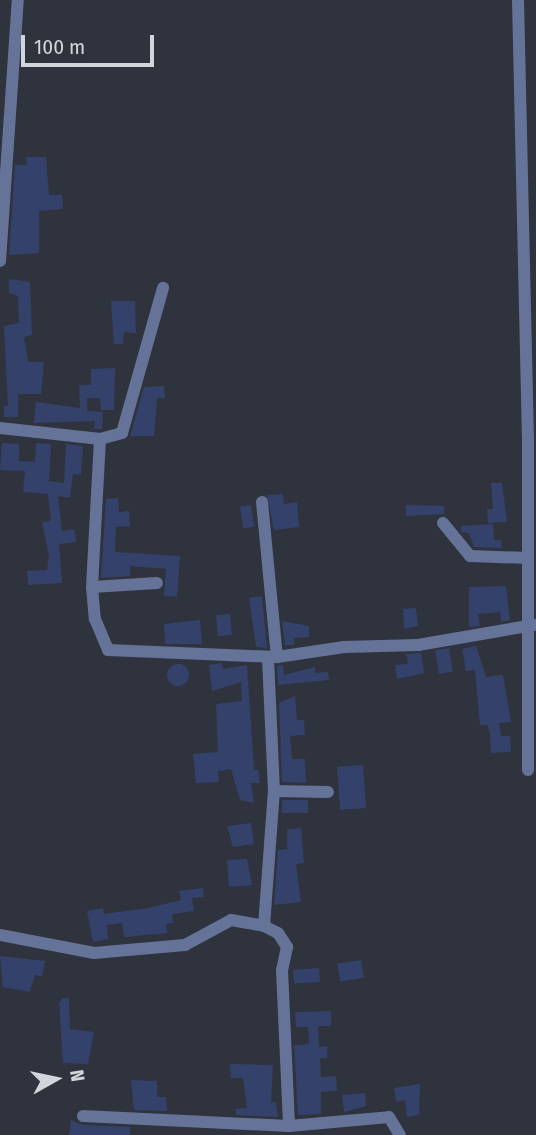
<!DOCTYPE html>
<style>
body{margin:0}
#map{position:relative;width:536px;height:1135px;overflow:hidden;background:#2f333d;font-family:"Fira Sans Condensed",sans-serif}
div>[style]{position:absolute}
.building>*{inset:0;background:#34426b;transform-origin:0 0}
.round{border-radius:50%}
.minor>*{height:12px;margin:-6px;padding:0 6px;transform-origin:6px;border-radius:6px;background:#657398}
span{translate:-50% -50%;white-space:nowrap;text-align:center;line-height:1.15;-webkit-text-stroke:5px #2f333d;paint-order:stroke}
.north{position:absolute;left:21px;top:1044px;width:70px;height:70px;-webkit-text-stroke:5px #2f333d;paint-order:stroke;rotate:81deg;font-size:19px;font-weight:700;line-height:28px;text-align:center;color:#d2d5dc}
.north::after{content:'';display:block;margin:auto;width:24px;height:32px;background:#d2d5dc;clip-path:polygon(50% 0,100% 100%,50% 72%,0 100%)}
.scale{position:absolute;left:21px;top:35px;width:133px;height:32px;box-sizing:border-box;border:4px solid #d2d5dc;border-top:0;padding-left:9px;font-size:21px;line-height:24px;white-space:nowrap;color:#d2d5dc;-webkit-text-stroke:5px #2f333d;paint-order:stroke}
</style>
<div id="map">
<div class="building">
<i style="clip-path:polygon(26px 157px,46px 157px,49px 195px,62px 195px,63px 209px,39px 211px,39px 253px,9px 255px,15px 165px,27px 165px)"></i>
<i style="clip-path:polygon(9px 279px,30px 282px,32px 335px,24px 337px,28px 362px,44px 362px,41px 394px,18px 394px,18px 417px,4px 417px,4px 406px,8px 406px,4px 326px,19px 323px,18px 296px,9px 293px)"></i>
<i style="clip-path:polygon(111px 301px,135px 301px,136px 333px,124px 332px,123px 344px,114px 344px)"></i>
<i style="clip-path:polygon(115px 368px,114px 410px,101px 410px,100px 398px,87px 398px,87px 411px,103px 412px,102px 429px,94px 429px,95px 421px,34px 423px,36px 402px,80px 408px,79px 385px,91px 385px,91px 369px)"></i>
<i style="clip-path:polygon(164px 386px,165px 398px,157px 398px,154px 436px,130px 436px,144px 387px)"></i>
<i style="clip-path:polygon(2px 443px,19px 444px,19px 461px,35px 462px,36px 443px,51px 444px,49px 481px,64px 483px,66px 444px,83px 446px,81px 475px,73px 474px,70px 498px,58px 496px,62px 531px,74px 529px,76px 542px,59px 544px,62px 583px,28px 585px,27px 571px,47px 570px,49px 556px,42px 522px,51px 521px,48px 494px,23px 492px,25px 471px,0 470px)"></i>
<i style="clip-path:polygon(491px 483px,502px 483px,507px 522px,488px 523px,487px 509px,493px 509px)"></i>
<i style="clip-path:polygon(283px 494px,284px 504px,297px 502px,299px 527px,274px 530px,267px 495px)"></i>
<i style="clip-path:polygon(118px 498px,119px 512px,129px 511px,130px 526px,116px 527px,115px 552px,180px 556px,177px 597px,164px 596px,166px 569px,130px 566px,130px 576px,101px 578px,106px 499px)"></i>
<i style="left:251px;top:505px;width:22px;height:11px;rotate:82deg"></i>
<i style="clip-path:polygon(406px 505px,444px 506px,444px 514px,406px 516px)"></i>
<i style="clip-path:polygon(493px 524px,494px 540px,501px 540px,502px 548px,474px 547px,469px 533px,461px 532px,461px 526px)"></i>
<i style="clip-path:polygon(506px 586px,510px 620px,501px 622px,500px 612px,478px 614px,480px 626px,469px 627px,469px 587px)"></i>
<i style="clip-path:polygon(262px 596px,267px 648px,256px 647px,249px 598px)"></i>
<i style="clip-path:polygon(416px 608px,418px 626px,404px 629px,403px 609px)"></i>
<i style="left:230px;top:614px;width:21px;height:14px;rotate:85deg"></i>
<i style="clip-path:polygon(200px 620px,202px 644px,165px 644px,164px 624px)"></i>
<i style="clip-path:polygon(282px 621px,309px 626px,309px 637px,294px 638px,294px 645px,285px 645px)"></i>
<i style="clip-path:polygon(476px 646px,486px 677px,503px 675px,511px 722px,499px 723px,501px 736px,510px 736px,511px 752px,491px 753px,490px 733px,487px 725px,480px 725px,475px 670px,466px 671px,462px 649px)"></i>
<i style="left:449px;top:648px;width:24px;height:14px;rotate:81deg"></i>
<i style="clip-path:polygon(421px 653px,424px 673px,397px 679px,395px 665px,408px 664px,406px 654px)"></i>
<i style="clip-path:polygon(222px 663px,223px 669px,247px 665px,254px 770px,258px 769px,260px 783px,251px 783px,254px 803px,240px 800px,231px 769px,218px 771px,219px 782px,196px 783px,193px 754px,218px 752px,216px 704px,242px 701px,241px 682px,212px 691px,209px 665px)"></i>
<i class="round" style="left:167px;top:664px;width:22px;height:22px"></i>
<i style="clip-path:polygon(283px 665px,284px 675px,315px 667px,315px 673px,328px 672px,329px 680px,278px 685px,277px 666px)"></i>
<i style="clip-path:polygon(295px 696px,297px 720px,304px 720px,305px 735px,290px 736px,292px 759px,305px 759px,306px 783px,282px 782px,279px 703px)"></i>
<i style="left:363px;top:765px;width:43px;height:26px;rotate:86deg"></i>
<i style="left:282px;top:800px;width:26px;height:13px"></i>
<i style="clip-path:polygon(251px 823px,254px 844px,233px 847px,227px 826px)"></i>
<i style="clip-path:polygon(301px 828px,304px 863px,296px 864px,301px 902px,274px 905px,278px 850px,287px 849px,287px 829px)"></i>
<i style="clip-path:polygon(247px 859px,252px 885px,229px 887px,227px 860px)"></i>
<i style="clip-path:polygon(203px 888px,204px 897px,192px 898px,194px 911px,172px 914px,173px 923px,166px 924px,167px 933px,124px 937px,122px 923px,107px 925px,108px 939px,93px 942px,87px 911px,103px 908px,104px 914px,149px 908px,181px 900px,179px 891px)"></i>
<i style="clip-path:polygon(0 956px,45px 961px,42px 976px,35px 975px,30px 992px,3px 987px)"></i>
<i style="left:361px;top:960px;width:18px;height:24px;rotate:81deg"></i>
<i style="left:319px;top:968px;width:14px;height:26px;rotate:86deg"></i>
<i style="clip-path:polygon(63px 998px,69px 998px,70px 1029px,94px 1032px,88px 1064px,63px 1063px,59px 1003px)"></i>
<i style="clip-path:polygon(331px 1011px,331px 1026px,318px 1026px,319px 1047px,327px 1046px,327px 1058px,320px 1058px,321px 1077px,336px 1076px,337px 1091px,321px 1092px,321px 1114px,298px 1115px,294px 1045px,309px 1044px,308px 1027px,296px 1027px,295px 1012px)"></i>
<i style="clip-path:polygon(230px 1064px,273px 1065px,271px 1103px,276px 1102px,278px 1117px,236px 1115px,236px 1109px,247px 1108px,243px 1078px,231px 1078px)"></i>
<i style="clip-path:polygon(131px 1080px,157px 1081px,157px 1097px,166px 1097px,167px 1111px,134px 1110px)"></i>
<i style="clip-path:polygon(420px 1084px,419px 1115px,407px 1117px,405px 1100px,396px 1102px,394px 1088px)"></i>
<i style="clip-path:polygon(365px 1093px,366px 1106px,344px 1112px,342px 1095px)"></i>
<i style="clip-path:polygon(71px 1120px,83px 1125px,130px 1127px,130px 1135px,69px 1135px)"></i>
</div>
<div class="minor">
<i style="left:518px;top:0;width:440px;rotate:88.7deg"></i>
<i style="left:528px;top:440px;width:330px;rotate:90deg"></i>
<i style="left:0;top:261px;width:262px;rotate:-86.1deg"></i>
<i style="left:0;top:428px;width:101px;rotate:6.3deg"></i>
<i style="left:100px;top:439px;width:23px;rotate:-15deg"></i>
<i style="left:122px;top:433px;width:151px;rotate:-74.2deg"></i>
<i style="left:100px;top:439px;width:148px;rotate:93.1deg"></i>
<i style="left:92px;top:587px;width:32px;rotate:85deg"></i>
<i style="left:95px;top:619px;width:34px;rotate:67deg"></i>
<i style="left:108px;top:650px;width:169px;rotate:2.4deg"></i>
<i style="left:277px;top:657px;width:68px;rotate:-8.5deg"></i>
<i style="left:344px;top:647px;width:74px;rotate:-1.5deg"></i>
<i style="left:418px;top:645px;width:118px;rotate:-9.8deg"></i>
<i style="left:262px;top:502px;width:156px;rotate:84.5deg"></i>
<i style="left:443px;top:523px;width:43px;rotate:50.7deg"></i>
<i style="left:470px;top:556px;width:58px;rotate:2deg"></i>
<i style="left:92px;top:587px;width:65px;rotate:-3.5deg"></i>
<i style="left:274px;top:791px;width:54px;rotate:1.1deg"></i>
<i style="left:264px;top:926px;width:135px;rotate:-85.8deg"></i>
<i style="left:274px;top:791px;width:134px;rotate:-92.6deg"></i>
<i style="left:0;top:935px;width:96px;rotate:10.8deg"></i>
<i style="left:94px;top:953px;width:91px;rotate:-5deg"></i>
<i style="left:185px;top:945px;width:52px;rotate:-28.5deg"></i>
<i style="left:231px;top:920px;width:34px;rotate:10deg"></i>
<i style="left:264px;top:926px;width:16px;rotate:27deg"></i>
<i style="left:278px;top:933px;width:17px;rotate:57deg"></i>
<i style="left:287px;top:947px;width:24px;rotate:102deg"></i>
<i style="left:282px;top:970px;width:156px;rotate:87.4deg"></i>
<i style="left:83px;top:1116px;width:206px;rotate:2.8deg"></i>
<i style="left:289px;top:1126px;width:100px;rotate:-5.1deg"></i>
<i style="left:389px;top:1117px;width:21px;rotate:59deg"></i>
</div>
<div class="north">N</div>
<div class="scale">100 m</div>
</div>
